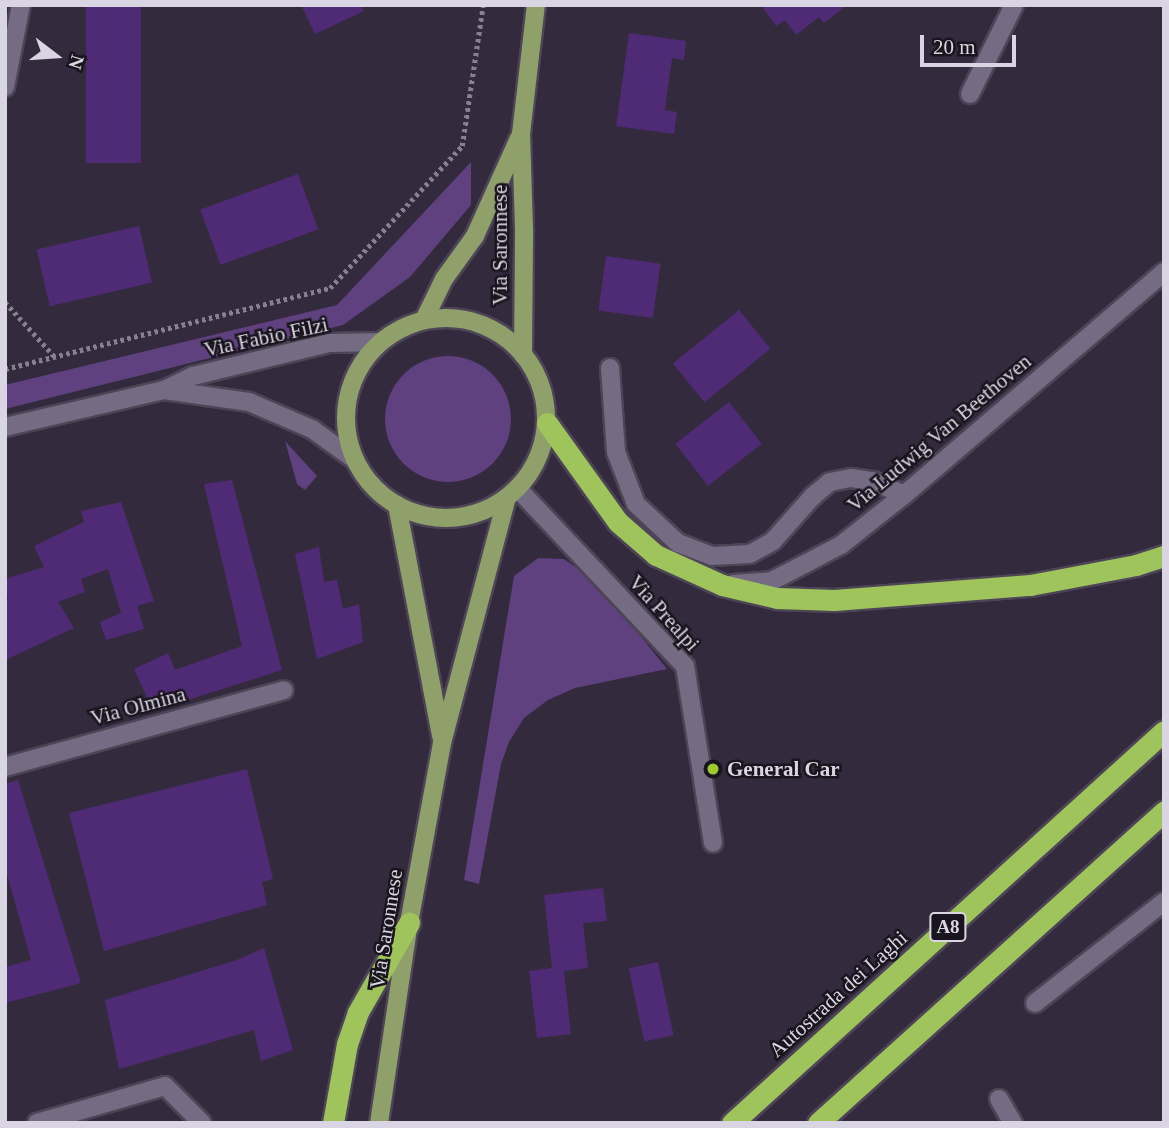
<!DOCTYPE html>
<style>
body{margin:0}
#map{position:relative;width:1169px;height:1128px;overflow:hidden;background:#332a3e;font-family:Georgia,serif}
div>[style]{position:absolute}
.green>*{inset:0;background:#5e417e}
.round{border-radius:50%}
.building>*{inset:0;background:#502b75;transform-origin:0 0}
.path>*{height:4.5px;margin-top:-2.25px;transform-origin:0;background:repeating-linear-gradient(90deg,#878091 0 3.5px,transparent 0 7px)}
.roads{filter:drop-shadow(2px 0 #4d4556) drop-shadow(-2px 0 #4d4556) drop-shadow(0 2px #4d4556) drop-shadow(0 -2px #4d4556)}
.minor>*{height:18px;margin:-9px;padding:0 9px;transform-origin:9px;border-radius:9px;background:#756b82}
.major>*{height:18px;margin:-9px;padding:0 9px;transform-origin:9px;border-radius:9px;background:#8fa06b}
.major>.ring{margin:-9px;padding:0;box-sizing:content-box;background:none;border:18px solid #8fa06b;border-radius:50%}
.highway>*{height:21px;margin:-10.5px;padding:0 10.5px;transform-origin:10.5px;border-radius:10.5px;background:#a0c45c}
.dots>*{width:19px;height:19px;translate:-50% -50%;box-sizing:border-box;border:4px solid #19151e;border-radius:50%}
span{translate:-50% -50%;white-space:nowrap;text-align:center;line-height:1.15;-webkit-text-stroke:5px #19151e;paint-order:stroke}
.shield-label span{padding:2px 5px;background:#19151e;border:2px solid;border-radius:5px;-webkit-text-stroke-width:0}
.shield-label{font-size:19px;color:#dad5e2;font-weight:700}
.street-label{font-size:21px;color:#dad5e2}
.poi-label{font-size:21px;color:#dad5e2;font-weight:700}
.left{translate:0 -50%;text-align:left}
.frame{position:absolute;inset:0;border:7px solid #dad5e2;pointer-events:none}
.north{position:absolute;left:21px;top:21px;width:70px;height:70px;-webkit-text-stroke:5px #19151e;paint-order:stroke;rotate:107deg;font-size:19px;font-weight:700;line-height:28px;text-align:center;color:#dad5e2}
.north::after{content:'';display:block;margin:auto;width:24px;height:32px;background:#dad5e2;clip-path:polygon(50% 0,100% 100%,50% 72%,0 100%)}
.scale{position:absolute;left:920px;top:35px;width:96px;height:32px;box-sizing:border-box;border:4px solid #dad5e2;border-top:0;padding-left:9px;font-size:21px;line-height:24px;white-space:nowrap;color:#dad5e2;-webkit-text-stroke:5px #19151e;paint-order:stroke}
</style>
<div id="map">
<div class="green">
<i style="clip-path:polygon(471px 162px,471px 205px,410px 277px,343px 325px,5px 409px,5px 385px,337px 305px)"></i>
<i class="round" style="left:385px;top:356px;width:126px;height:126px"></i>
<i style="clip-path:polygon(285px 441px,317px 476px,305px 490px,297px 484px)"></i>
<i style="clip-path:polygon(538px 558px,564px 559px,597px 582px,667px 669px,575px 688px,548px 700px,524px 718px,509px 742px,501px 764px,479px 884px,464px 880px,514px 576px)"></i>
</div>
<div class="building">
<i style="left:86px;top:5px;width:55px;height:158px"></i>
<i style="clip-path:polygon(301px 5px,361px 5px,364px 11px,315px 34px)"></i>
<i style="clip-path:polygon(761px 5px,847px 5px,824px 23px,819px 17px,796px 35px,785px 20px,776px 26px)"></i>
<i style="clip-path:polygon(629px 33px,686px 41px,684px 60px,672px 58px,665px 110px,677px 112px,674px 134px,616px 126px)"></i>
<i style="left:298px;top:174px;width:59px;height:104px;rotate:70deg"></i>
<i style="left:139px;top:226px;width:58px;height:105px;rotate:77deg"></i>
<i style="left:606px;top:256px;width:55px;height:55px;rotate:8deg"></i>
<i style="left:739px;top:310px;width:50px;height:85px;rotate:51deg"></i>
<i style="left:729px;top:402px;width:53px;height:68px;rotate:52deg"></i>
<i style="clip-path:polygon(232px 480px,282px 670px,153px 711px,134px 669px,168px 653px,175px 670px,242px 646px,204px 484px)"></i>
<i style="clip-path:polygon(121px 502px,154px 601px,137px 606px,144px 629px,106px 640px,100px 622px,121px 613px,108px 569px,81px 579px,85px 592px,58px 602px,74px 628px,5px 660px,5px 600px,9px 598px,5px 592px,5px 579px,44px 567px,34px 546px,84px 522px,81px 511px)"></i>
<i style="clip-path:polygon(319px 547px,324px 582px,337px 580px,343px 609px,359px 604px,363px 642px,317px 659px,295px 554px)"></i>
<i style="clip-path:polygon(247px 769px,273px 879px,262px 882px,267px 905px,104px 951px,69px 813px)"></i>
<i style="clip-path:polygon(18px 780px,81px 983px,5px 1003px,5px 967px,31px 960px,5px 867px,5px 784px)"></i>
<i style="clip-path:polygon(603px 888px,607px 921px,583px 923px,588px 968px,564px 971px,571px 1034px,537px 1038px,529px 971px,552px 968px,544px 895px)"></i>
<i style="clip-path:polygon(264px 948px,293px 1050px,261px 1061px,254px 1030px,119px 1069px,105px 1000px,234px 961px)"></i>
<i style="left:658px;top:962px;width:75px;height:30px;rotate:78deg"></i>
</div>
<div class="path">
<i style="left:5px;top:302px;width:74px;rotate:47.7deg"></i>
<i style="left:5px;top:369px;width:335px;rotate:-14deg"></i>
<i style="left:330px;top:288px;width:194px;rotate:-47.1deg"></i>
<i style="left:462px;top:146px;width:143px;rotate:-81.5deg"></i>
</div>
<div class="roads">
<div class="minor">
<i style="left:5px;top:87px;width:84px;rotate:-79deg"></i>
<i style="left:970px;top:94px;width:99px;rotate:-63.7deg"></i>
<i style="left:610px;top:368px;width:84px;rotate:85.9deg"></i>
<i style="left:616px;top:452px;width:56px;rotate:69deg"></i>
<i style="left:636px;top:504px;width:57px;rotate:42.9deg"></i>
<i style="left:678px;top:543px;width:36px;rotate:21deg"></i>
<i style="left:712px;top:556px;width:38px;rotate:-3deg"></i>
<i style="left:750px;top:554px;width:26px;rotate:-29deg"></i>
<i style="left:773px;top:541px;width:59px;rotate:-48.4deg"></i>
<i style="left:812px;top:497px;width:23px;rotate:-40deg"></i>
<i style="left:830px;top:482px;width:21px;rotate:-11deg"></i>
<i style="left:851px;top:478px;width:22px;rotate:8deg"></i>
<i style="left:873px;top:481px;width:34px;rotate:24deg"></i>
<i style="left:164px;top:390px;width:86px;rotate:8deg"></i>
<i style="left:249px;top:402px;width:69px;rotate:23.2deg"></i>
<i style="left:312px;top:429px;width:53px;rotate:35.8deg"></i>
<i style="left:5px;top:427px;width:163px;rotate:-13.1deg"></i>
<i style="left:164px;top:390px;width:32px;rotate:-26deg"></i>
<i style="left:193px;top:376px;width:140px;rotate:-13.6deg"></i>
<i style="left:329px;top:343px;width:52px;rotate:-1.1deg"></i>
<i style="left:518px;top:489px;width:243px;rotate:46.7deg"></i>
<i style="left:685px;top:666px;width:179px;rotate:81deg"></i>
<i style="left:733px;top:584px;width:39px;rotate:-4deg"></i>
<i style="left:772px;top:581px;width:78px;rotate:-27.6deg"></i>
<i style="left:841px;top:545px;width:80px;rotate:-38.4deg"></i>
<i style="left:904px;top:495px;width:343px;rotate:-40.6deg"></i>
<i style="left:5px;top:767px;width:289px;rotate:-15.4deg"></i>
<i style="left:1035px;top:1003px;width:164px;rotate:-38.1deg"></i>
<i style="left:999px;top:1099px;width:28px;rotate:60deg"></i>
<i style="left:37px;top:1123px;width:133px;rotate:-16.1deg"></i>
<i style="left:165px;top:1086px;width:52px;rotate:45deg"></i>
</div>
<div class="major">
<i class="ring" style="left:346px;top:318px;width:182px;height:182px"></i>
<i style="left:424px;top:320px;width:46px;rotate:-64deg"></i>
<i style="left:444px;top:279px;width:53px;rotate:-54.2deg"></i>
<i style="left:475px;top:236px;width:107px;rotate:-65.8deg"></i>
<i style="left:523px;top:355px;width:126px;rotate:-89.5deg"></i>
<i style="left:524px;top:229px;width:95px;rotate:-91.8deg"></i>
<i style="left:521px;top:134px;width:130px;rotate:-83.4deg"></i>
<i style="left:397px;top:505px;width:235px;rotate:79.2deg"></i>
<i style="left:379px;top:1123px;width:202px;rotate:-81.5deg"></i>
<i style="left:409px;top:923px;width:183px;rotate:-79.6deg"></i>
<i style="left:442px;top:743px;width:254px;rotate:-75.2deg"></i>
</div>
<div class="highway">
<i style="left:547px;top:423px;width:122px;rotate:54.4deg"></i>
<i style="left:618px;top:522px;width:50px;rotate:41deg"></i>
<i style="left:656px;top:555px;width:72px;rotate:24.4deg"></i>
<i style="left:722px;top:585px;width:57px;rotate:13.3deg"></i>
<i style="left:777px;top:598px;width:57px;rotate:2deg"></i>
<i style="left:834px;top:600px;width:197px;rotate:-4.4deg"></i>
<i style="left:1030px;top:585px;width:108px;rotate:-10.7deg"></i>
<i style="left:1136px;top:565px;width:29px;rotate:-18deg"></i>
<i style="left:333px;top:1123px;width:80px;rotate:-80deg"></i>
<i style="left:347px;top:1044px;width:34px;rotate:-71deg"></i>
<i style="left:358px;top:1012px;width:103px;rotate:-60.2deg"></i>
<i style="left:732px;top:1123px;width:583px;rotate:-42.22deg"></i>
<i style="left:818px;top:1123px;width:466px;rotate:-42deg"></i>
</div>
</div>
<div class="dots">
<i style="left:713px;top:769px;background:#9dca30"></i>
</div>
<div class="shield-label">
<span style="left:948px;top:927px">A8</span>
</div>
<div class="street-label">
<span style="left:500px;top:245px;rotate:-90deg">Via Saronnese</span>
<span style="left:266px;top:337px;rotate:-12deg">Via Fabio Filzi</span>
<span style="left:939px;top:433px;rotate:-40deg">Via Ludwig Van Beethoven</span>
<span style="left:664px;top:613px;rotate:48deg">Via Prealpi</span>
<span style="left:138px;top:706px;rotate:-15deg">Via Olmina</span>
<span style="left:386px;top:929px;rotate:-81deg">Via Saronnese</span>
<span style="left:838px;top:994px;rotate:-42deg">Autostrada dei Laghi</span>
</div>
<div class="poi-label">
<span class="left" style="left:727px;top:769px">General Car</span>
</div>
<div class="frame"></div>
<div class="north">N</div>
<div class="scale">20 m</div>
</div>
